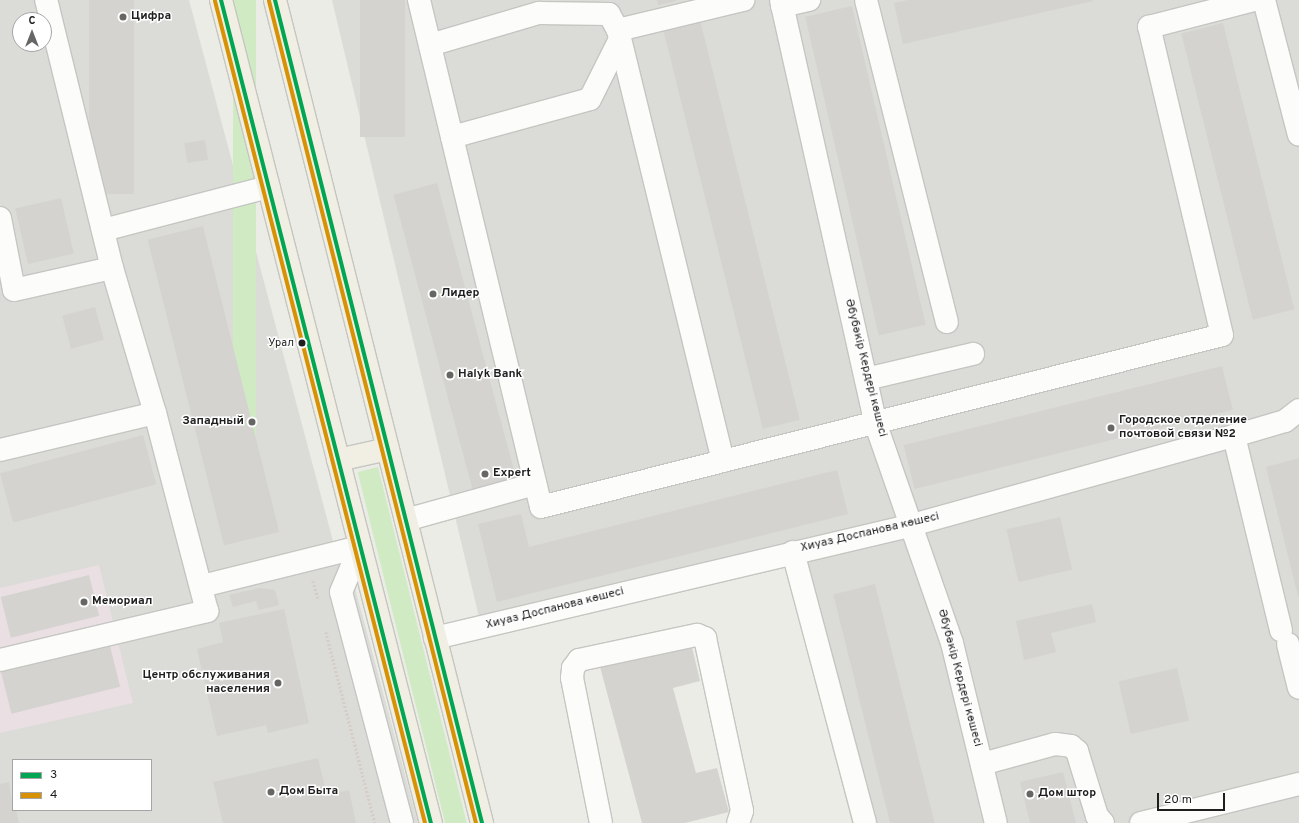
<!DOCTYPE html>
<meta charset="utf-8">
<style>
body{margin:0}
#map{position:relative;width:1299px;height:823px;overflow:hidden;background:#ecece6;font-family:Overpass,sans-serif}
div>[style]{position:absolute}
.residential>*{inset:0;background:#dbdbd7}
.industrial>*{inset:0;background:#eadfe3}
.grass>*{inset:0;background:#d0ebc3;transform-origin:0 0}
.parking>*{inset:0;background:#dbdbd8;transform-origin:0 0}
.building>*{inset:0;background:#d4d3cf;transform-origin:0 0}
.path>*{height:2.5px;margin-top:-1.25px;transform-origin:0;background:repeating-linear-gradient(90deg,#d7cbc5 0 2px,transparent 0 4px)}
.roads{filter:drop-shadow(1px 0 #c5c5c2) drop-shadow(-1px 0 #c5c5c2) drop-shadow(0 1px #c5c5c2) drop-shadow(0 -1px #c5c5c2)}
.minor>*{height:22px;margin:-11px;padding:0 11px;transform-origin:11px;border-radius:11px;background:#fcfcfb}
.major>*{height:22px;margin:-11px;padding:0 11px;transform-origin:11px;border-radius:11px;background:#f1efe3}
.bus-1>*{height:4px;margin:-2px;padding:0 2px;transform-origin:2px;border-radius:2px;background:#00a651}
.bus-2>*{height:4px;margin:-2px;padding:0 2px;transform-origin:2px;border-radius:2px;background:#d69204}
.dots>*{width:11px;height:11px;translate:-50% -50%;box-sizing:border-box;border:2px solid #fff;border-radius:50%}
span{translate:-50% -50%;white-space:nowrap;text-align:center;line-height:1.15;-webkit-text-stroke:3px #fff;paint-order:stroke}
.bus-label{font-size:11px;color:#1e1e1e}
.right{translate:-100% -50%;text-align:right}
.poi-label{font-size:12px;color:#1e1e1e;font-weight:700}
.left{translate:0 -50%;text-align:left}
.street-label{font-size:12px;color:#1e1e1e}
.legend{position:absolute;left:12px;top:759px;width:140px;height:52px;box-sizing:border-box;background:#fff;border:1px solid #a5a5a5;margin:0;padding:5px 7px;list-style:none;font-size:12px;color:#1e1e1e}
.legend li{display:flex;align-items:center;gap:8px;height:20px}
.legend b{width:20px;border:1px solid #a5a5a5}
.north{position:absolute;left:12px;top:12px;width:40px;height:40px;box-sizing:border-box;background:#fff;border:1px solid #a5a5a5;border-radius:50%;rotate:0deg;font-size:11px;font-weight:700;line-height:16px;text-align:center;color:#1e1e1e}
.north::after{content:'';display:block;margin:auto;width:14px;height:18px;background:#666664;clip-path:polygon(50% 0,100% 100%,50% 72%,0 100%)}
.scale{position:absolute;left:1157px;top:793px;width:68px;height:18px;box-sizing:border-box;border:2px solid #1e1e1e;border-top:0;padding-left:5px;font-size:12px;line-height:14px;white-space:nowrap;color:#1e1e1e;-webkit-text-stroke:3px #fff;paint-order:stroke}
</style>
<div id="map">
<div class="residential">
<i style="clip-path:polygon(evenodd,0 0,189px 0,408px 823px,0 823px,0 0,20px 20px,44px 20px,44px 44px,20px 44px,20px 20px,0 0,13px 760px,151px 760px,151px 810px,13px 810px,13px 760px)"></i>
<i style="clip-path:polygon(332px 0,1299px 0,1299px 823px,852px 823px,782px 546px,479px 617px)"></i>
</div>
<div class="industrial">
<i style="clip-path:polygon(99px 565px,133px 703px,0 733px,0 588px)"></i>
</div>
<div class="grass">
<i style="left:233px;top:0;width:23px;height:456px"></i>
<i style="left:378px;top:467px;width:367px;height:21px;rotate:76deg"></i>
</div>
<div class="parking">
<i style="left:975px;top:334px;width:36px;height:82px;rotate:76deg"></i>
<i style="left:355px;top:588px;width:243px;height:28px;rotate:75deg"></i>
</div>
<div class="building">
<i style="left:89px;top:0;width:45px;height:194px"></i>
<i style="left:360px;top:0;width:45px;height:137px"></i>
<i style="clip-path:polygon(657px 0,676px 0,676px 1px,658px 5px)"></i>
<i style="clip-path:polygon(908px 0,1093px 0,1093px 1px,903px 44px,894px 3px)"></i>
<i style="left:852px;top:6px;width:327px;height:48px;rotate:77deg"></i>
<i style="left:700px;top:20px;width:412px;height:38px;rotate:76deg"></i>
<i style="left:1223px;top:23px;width:295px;height:43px;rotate:76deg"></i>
<i style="left:205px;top:140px;width:20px;height:21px;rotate:81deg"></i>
<i style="left:437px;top:183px;width:306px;height:45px;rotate:75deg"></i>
<i style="left:61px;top:198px;width:57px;height:47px;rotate:77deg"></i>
<i style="left:203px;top:226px;width:315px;height:57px;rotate:76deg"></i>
<i style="left:95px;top:307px;width:34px;height:34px;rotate:75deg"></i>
<i style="left:1222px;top:366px;width:45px;height:328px;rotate:76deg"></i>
<i style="left:143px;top:435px;width:51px;height:148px;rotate:75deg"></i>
<i style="clip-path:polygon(1299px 458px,1299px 596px,1298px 596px,1266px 467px)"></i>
<i style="clip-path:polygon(837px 470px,848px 514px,497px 602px,478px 524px,521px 514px,529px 547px)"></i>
<i style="left:1060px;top:517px;width:54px;height:55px;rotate:77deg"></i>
<i style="left:89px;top:575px;width:42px;height:91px;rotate:76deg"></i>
<i style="left:875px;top:584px;width:246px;height:43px;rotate:76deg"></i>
<i style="clip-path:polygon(259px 588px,275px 590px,279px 605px,259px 610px,256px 601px,233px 607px,229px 595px)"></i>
<i style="clip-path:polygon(1092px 604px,1096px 622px,1051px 633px,1056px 652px,1024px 660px,1016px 621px)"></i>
<i style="clip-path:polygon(284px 609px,309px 723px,268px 733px,266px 725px,217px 736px,197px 649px,223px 642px,219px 623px)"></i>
<i style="clip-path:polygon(690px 639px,700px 681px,673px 688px,696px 773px,717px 768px,729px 812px,685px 823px,642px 823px,599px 663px)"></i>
<i style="left:109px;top:642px;width:46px;height:112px;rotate:76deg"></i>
<i style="left:1177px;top:668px;width:54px;height:60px;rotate:77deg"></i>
<i style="clip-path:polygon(318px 758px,327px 795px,349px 790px,356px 823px,223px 823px,213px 782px)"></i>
<i style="clip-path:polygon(1063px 772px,1076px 823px,1030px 823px,1020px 782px)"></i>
<i style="clip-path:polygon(9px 782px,13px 810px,16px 810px,19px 823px,0 823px,0 784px)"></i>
</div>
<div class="path">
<i style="left:313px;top:581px;width:18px;rotate:74deg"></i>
<i style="left:326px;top:632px;width:197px;rotate:75.6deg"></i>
</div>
<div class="roads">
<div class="minor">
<i style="left:419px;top:0;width:521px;rotate:76.47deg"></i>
<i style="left:541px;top:507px;width:702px;rotate:-14.17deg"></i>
<i style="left:1222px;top:335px;width:317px;rotate:-103.3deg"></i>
<i style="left:1149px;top:27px;width:108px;rotate:-14.4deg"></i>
<i style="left:781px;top:0;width:432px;rotate:77.4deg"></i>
<i style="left:875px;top:422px;width:234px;rotate:70.8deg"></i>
<i style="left:952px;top:643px;width:185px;rotate:76.3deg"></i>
<i style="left:866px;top:0;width:332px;rotate:75.9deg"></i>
<i style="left:1264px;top:0;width:139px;rotate:75.5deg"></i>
<i style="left:782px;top:6px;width:28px;rotate:-13deg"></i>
<i style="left:430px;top:45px;width:114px;rotate:-16.4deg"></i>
<i style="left:539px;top:13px;width:70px;rotate:0.8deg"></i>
<i style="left:609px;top:14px;width:18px;rotate:61deg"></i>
<i style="left:452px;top:137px;width:143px;rotate:-15.4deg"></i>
<i style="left:590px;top:99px;width:67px;rotate:-63.4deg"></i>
<i style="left:0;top:218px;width:73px;rotate:79deg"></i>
<i style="left:14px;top:290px;width:100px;rotate:-12.7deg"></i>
<i style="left:103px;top:230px;width:171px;rotate:-14.6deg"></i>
<i style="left:866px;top:379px;width:110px;rotate:-13.2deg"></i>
<i style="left:1234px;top:436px;width:200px;rotate:76.4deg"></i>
<i style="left:0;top:450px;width:159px;rotate:-13.4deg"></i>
<i style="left:723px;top:461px;width:444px;rotate:-103.7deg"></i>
<i style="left:618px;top:30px;width:129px;rotate:-13.5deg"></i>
<i style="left:406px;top:520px;width:134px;rotate:-15.6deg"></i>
<i style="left:360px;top:547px;width:49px;rotate:112.9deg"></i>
<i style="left:341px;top:592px;width:239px;rotate:75.2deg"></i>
<i style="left:793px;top:552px;width:280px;rotate:75.1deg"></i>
<i style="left:202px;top:586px;width:163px;rotate:-13.9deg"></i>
<i style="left:435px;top:638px;width:490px;rotate:-13.3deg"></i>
<i style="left:912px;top:525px;width:334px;rotate:-15.5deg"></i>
<i style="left:1234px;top:436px;width:53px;rotate:-16.4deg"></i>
<i style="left:1285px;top:421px;width:18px;rotate:-38deg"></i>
<i style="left:1288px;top:644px;width:45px;rotate:76deg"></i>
<i style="left:0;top:660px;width:213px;rotate:-13.3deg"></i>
<i style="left:207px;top:611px;width:205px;rotate:-104.7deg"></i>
<i style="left:155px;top:413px;width:151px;rotate:-106.5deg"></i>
<i style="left:112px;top:268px;width:276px;rotate:-103.8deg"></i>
<i style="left:982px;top:764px;width:76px;rotate:-15.3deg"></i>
<i style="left:1055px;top:744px;width:16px;rotate:7deg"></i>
<i style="left:1071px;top:746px;width:8px;rotate:40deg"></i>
<i style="left:1077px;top:751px;width:68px;rotate:72.9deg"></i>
<i style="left:1097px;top:816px;width:9px;rotate:49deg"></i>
<i style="left:601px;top:823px;width:148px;rotate:-101.3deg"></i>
<i style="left:572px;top:678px;width:10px;rotate:-84deg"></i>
<i style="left:573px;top:668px;width:10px;rotate:-53deg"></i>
<i style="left:579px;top:660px;width:121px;rotate:-12deg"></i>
<i style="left:697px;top:635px;width:9px;rotate:21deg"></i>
<i style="left:705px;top:638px;width:177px;rotate:77.9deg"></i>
<i style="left:742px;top:811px;width:13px;rotate:108deg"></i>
<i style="left:1141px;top:823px;width:163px;rotate:-13.9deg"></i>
</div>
<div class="major">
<i style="left:221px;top:0;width:849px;rotate:75.69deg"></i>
<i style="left:275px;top:0;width:849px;rotate:75.88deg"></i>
<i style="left:338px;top:460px;width:51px;rotate:-12.4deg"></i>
</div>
</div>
<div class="bus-1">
<i style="left:221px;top:0;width:849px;rotate:75.69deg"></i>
<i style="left:275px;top:0;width:849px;rotate:75.88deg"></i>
</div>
<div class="bus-2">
<i style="left:215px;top:1px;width:848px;rotate:75.67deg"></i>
<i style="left:269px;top:1px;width:848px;rotate:75.87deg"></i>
</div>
<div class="dots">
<i style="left:123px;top:17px;background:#666664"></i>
<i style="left:433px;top:294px;background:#666664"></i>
<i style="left:302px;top:343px;background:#1e1e1e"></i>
<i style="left:450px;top:375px;background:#666664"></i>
<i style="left:252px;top:422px;background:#666664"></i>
<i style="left:1111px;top:428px;background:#666664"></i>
<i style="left:485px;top:474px;background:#666664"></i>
<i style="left:84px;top:602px;background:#666664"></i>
<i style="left:278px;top:683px;background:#666664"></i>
<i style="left:271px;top:792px;background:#666664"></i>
<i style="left:1030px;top:794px;background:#666664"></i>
</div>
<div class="bus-label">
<span class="right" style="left:294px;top:343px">Урал</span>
</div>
<div class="poi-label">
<span class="left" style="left:131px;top:17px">Цифра</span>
<span class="left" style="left:441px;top:294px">Лидер</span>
<span class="left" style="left:458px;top:375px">Halyk Bank</span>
<span class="left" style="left:1119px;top:428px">Городское отделение<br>почтовой связи №2</span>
<span class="right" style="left:244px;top:422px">Западный</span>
<span class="left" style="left:493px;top:474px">Expert</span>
<span class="left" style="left:92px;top:602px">Мемориал</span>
<span class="right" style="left:270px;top:683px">Центр обслуживания<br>наcеления</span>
<span class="left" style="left:279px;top:792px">Дом Быта</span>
<span class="left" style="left:1038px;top:794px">Дом штор</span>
</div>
<div class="street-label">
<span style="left:865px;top:368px;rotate:76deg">Әбубәкір Кердері көшесі</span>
<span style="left:870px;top:533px;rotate:-13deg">Хиуаз Доспанова көшесі</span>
<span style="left:555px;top:609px;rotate:-14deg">Хиуаз Доспанова көшесі</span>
<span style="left:959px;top:678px;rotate:75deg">Әбубәкір Кердері көшесі</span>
</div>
<ul class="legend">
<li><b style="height:5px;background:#00a651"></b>3</li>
<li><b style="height:5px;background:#d69204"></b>4</li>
</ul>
<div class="north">С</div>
<div class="scale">20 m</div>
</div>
